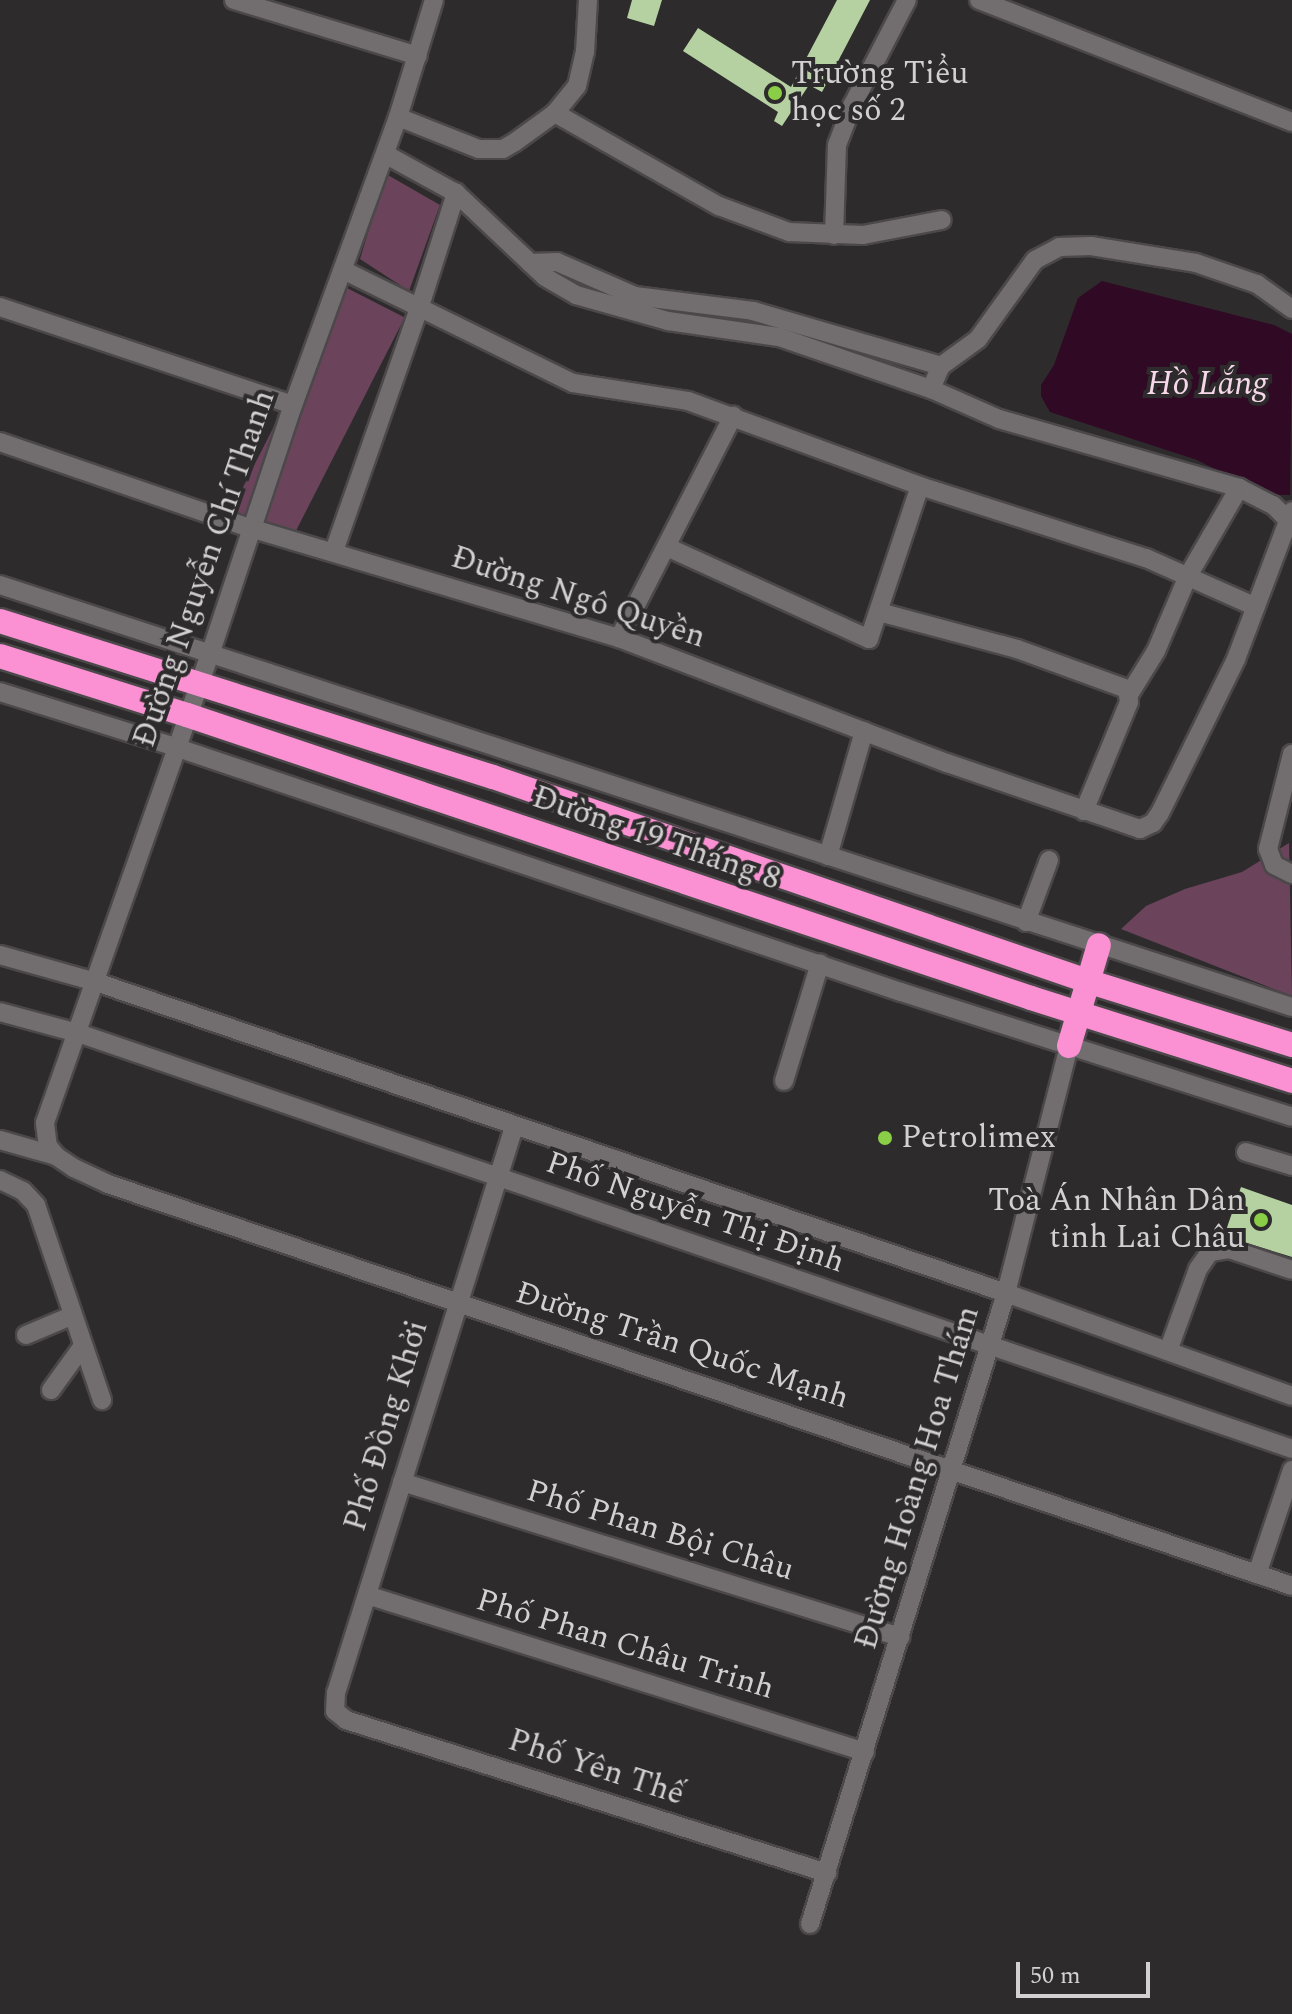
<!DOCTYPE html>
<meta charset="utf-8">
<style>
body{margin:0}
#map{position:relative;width:1292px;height:2014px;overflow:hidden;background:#2e2b2d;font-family:Spectral,serif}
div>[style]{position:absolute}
.green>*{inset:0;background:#6b445c;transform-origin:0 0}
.water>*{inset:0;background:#300924}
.building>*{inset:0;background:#b5d1a1}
.roads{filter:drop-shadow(2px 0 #4c484a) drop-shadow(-2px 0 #4c484a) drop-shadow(0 2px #4c484a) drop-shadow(0 -2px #4c484a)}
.minor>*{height:18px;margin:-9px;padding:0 9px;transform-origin:9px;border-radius:9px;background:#726e70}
.highway>*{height:24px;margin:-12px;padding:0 12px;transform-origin:12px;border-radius:12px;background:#fb91d3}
.dots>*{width:22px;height:22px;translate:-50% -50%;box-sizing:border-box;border:4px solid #2e2b2d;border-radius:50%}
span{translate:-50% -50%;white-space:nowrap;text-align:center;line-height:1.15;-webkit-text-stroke:8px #2e2b2d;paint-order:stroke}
.poi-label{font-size:32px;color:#d3d0d1}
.left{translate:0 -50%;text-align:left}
.right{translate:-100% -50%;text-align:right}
.street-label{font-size:32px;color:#d3d0d1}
.water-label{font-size:34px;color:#f7d8ea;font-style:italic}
.scale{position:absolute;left:1016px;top:1962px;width:134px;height:36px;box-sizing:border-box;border:4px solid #d3d0d1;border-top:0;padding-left:10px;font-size:24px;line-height:28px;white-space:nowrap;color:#d3d0d1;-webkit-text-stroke:6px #2e2b2d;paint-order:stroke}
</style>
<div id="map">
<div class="green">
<i style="clip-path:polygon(386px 174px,440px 205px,409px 291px,360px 259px)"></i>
<i style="left:345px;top:287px;width:67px;height:251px;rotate:27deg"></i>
<i style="clip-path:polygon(1289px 843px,1292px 996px,1121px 929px,1146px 906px,1185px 889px,1242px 872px)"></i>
</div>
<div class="water">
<i style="clip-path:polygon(1102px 281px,1274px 325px,1292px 334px,1290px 495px,1267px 495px,1197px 460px,1050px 412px,1041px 396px,1041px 385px,1054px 365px,1078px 298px)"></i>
</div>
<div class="building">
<i style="clip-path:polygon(632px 0,662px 0,654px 26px,627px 18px)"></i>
<i style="clip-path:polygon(837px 0,870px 0,822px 92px,809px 85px,782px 126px,774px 121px,778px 112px,683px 51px,698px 28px,791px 87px)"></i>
<i style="clip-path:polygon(1241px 1187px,1292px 1205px,1292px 1257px,1224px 1236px)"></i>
</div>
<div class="roads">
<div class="minor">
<i style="left:234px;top:0;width:192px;rotate:16.9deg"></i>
<i style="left:434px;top:0;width:122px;rotate:107.1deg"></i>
<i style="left:398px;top:117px;width:307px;rotate:110deg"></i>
<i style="left:293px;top:405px;width:262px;rotate:108.4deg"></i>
<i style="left:210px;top:654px;width:497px;rotate:109.4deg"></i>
<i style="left:45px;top:1123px;width:23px;rotate:83deg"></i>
<i style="left:48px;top:1146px;width:13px;rotate:51deg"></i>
<i style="left:56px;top:1156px;width:22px;rotate:34deg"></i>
<i style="left:74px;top:1168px;width:38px;rotate:25deg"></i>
<i style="left:108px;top:1184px;width:1250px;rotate:18.75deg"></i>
<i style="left:979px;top:0;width:336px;rotate:21.3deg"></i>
<i style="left:555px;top:113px;width:189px;rotate:29.6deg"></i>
<i style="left:719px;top:206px;width:75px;rotate:20.4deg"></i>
<i style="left:789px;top:232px;width:74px;rotate:2.3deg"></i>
<i style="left:863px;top:235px;width:80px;rotate:-10.8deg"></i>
<i style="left:398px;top:117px;width:87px;rotate:21.6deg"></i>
<i style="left:479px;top:149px;width:24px"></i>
<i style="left:503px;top:149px;width:14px;rotate:-30deg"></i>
<i style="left:515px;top:142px;width:49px;rotate:-35.9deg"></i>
<i style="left:555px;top:113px;width:35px;rotate:-51deg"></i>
<i style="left:577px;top:86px;width:35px;rotate:-77deg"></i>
<i style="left:585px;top:52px;width:52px;rotate:-86.7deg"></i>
<i style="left:385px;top:154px;width:81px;rotate:28.8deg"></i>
<i style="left:456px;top:193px;width:122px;rotate:43.3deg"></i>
<i style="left:545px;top:277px;width:36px;rotate:30deg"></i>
<i style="left:576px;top:295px;width:96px;rotate:15.8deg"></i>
<i style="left:668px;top:321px;width:112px;rotate:8.2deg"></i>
<i style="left:779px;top:337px;width:161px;rotate:18.9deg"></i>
<i style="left:931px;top:389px;width:74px;rotate:23.8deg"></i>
<i style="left:999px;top:419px;width:250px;rotate:16deg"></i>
<i style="left:1239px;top:488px;width:38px;rotate:27deg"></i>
<i style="left:1273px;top:505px;width:27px;rotate:45deg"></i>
<i style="left:834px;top:235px;width:90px;rotate:-88.1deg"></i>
<i style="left:837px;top:145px;width:42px;rotate:-69deg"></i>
<i style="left:852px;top:106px;width:119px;rotate:-62.6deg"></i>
<i style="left:530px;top:263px;width:27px;rotate:-2deg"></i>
<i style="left:557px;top:262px;width:85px;rotate:23.6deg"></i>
<i style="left:635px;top:296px;width:119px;rotate:7.2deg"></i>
<i style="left:753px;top:311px;width:196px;rotate:16.3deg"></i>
<i style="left:343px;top:270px;width:256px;rotate:26.2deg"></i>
<i style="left:573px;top:383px;width:116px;rotate:8.9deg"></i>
<i style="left:688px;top:401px;width:247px;rotate:20.1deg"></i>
<i style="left:920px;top:486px;width:237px;rotate:17.7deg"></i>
<i style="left:1146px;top:558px;width:120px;rotate:24deg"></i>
<i style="left:0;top:307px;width:309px;rotate:18.5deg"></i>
<i style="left:931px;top:389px;width:25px;rotate:-67deg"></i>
<i style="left:941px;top:366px;width:46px;rotate:-36.1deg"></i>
<i style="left:978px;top:339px;width:97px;rotate:-54.2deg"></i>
<i style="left:1035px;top:260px;width:27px;rotate:-28deg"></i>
<i style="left:1059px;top:247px;width:32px;rotate:-2deg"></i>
<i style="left:1091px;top:246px;width:106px;rotate:9.2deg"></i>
<i style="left:1196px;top:263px;width:65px;rotate:19deg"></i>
<i style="left:1257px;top:284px;width:43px;rotate:35.5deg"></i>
<i style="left:0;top:442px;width:264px;rotate:19deg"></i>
<i style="left:250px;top:528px;width:385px;rotate:16.6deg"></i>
<i style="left:619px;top:638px;width:351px;rotate:20.9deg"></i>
<i style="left:947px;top:763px;width:204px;rotate:18.9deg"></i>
<i style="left:1140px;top:829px;width:14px;rotate:-25deg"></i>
<i style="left:1153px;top:823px;width:12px;rotate:-55deg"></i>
<i style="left:1160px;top:813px;width:172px;rotate:-63.7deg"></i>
<i style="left:1236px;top:659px;width:158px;rotate:-69.3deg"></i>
<i style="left:667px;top:547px;width:222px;rotate:24.5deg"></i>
<i style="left:869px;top:639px;width:161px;rotate:-71.6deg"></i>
<i style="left:334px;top:551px;width:260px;rotate:-70.7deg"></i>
<i style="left:420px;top:306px;width:119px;rotate:-72.3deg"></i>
<i style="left:0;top:585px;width:1359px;rotate:18.09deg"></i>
<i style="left:879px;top:612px;width:143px;rotate:15deg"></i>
<i style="left:1017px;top:649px;width:117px;rotate:20deg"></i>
<i style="left:1127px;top:689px;width:13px;rotate:81deg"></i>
<i style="left:1129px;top:702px;width:118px;rotate:112.4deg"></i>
<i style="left:619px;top:638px;width:250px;rotate:-62.8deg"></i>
<i style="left:0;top:692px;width:183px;rotate:17.4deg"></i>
<i style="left:175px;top:747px;width:766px;rotate:18.65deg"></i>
<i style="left:901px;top:992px;width:410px;rotate:17.7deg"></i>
<i style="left:1130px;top:693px;width:49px;rotate:-58.2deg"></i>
<i style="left:1156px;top:651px;width:82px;rotate:-66.9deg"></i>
<i style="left:1188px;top:576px;width:102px;rotate:-59.9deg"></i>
<i style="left:1292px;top:754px;width:98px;rotate:104.2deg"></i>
<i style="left:1268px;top:849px;width:17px;rotate:69deg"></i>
<i style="left:1274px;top:865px;width:20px;rotate:27deg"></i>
<i style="left:828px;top:856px;width:130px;rotate:-73.9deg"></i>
<i style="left:1026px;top:922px;width:66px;rotate:-69.6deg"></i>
<i style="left:0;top:955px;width:100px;rotate:15.7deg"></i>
<i style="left:96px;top:982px;width:962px;rotate:18.87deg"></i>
<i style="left:1006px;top:1293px;width:304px;rotate:19.8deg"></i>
<i style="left:0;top:1012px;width:81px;rotate:15.1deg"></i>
<i style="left:78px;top:1033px;width:1283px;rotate:18.91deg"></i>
<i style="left:784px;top:1081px;width:123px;rotate:-73deg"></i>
<i style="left:514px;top:1127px;width:593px;rotate:107.46deg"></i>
<i style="left:336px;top:1693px;width:18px;rotate:93deg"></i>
<i style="left:335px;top:1711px;width:14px;rotate:39deg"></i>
<i style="left:346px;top:1720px;width:505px;rotate:17.65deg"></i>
<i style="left:0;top:1140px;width:58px;rotate:15.9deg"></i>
<i style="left:1246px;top:1152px;width:48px;rotate:16.9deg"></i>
<i style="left:0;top:1180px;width:25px;rotate:26deg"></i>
<i style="left:23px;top:1191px;width:19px;rotate:47deg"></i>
<i style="left:36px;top:1205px;width:206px;rotate:71.3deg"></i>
<i style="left:26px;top:1335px;width:49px;rotate:-22.9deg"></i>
<i style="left:1168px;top:1351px;width:87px;rotate:-69.9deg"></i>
<i style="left:1198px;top:1269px;width:21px;rotate:-55deg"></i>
<i style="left:1210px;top:1252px;width:19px;rotate:-9deg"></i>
<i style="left:1229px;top:1249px;width:66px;rotate:18.4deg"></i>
<i style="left:51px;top:1390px;width:53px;rotate:-54.2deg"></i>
<i style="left:402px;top:1482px;width:522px;rotate:17.29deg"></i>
<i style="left:1257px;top:1574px;width:110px;rotate:-71.4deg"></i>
<i style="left:367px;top:1595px;width:522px;rotate:17.5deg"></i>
<i style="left:810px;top:1924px;width:661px;rotate:-72.74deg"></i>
<i style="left:1006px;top:1293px;width:255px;rotate:-75.7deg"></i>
</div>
<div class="highway">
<i style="left:0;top:621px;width:517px;rotate:17.56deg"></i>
<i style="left:493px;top:777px;width:628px;rotate:18.95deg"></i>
<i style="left:1087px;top:981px;width:215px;rotate:17.3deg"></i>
<i style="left:0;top:656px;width:196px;rotate:17.5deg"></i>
<i style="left:187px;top:715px;width:890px;rotate:18.54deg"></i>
<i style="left:1031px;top:998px;width:274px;rotate:17.6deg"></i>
<i style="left:1069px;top:1046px;width:105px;rotate:-73.5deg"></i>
</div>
</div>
<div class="dots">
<i style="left:775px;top:93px;background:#8ace47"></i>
<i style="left:885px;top:1138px;background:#8ace47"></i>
<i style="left:1261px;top:1220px;background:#8ace47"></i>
</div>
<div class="poi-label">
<span class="left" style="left:791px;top:93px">Trường Tiểu<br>học số 2</span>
<span class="left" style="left:901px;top:1138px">Petrolimex</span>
<span class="right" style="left:1245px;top:1220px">Toà Án Nhân Dân<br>tỉnh Lai Châu</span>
</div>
<div class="street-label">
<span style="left:205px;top:569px;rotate:-71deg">Đường Nguyễn Chí Thanh</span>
<span style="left:578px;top:598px;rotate:18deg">Đường Ngô Quyền</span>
<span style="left:656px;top:839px;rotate:19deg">Đường 19 Tháng 8</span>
<span style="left:695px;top:1213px;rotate:19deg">Phố Nguyễn Thị Định</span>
<span style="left:682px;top:1346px;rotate:18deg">Đường Trần Quốc Mạnh</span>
<span style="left:387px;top:1426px;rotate:-73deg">Phố Đồng Khởi</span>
<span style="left:918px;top:1478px;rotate:-73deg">Đường Hoàng Hoa Thám</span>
<span style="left:660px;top:1531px;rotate:17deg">Phố Phan Bội Châu</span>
<span style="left:625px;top:1645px;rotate:17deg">Phố Phan Châu Trinh</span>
<span style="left:596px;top:1768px;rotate:18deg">Phố Yên Thế</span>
</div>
<div class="water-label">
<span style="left:1207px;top:385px">Hồ Lắng</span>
</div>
<div class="scale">50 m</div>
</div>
